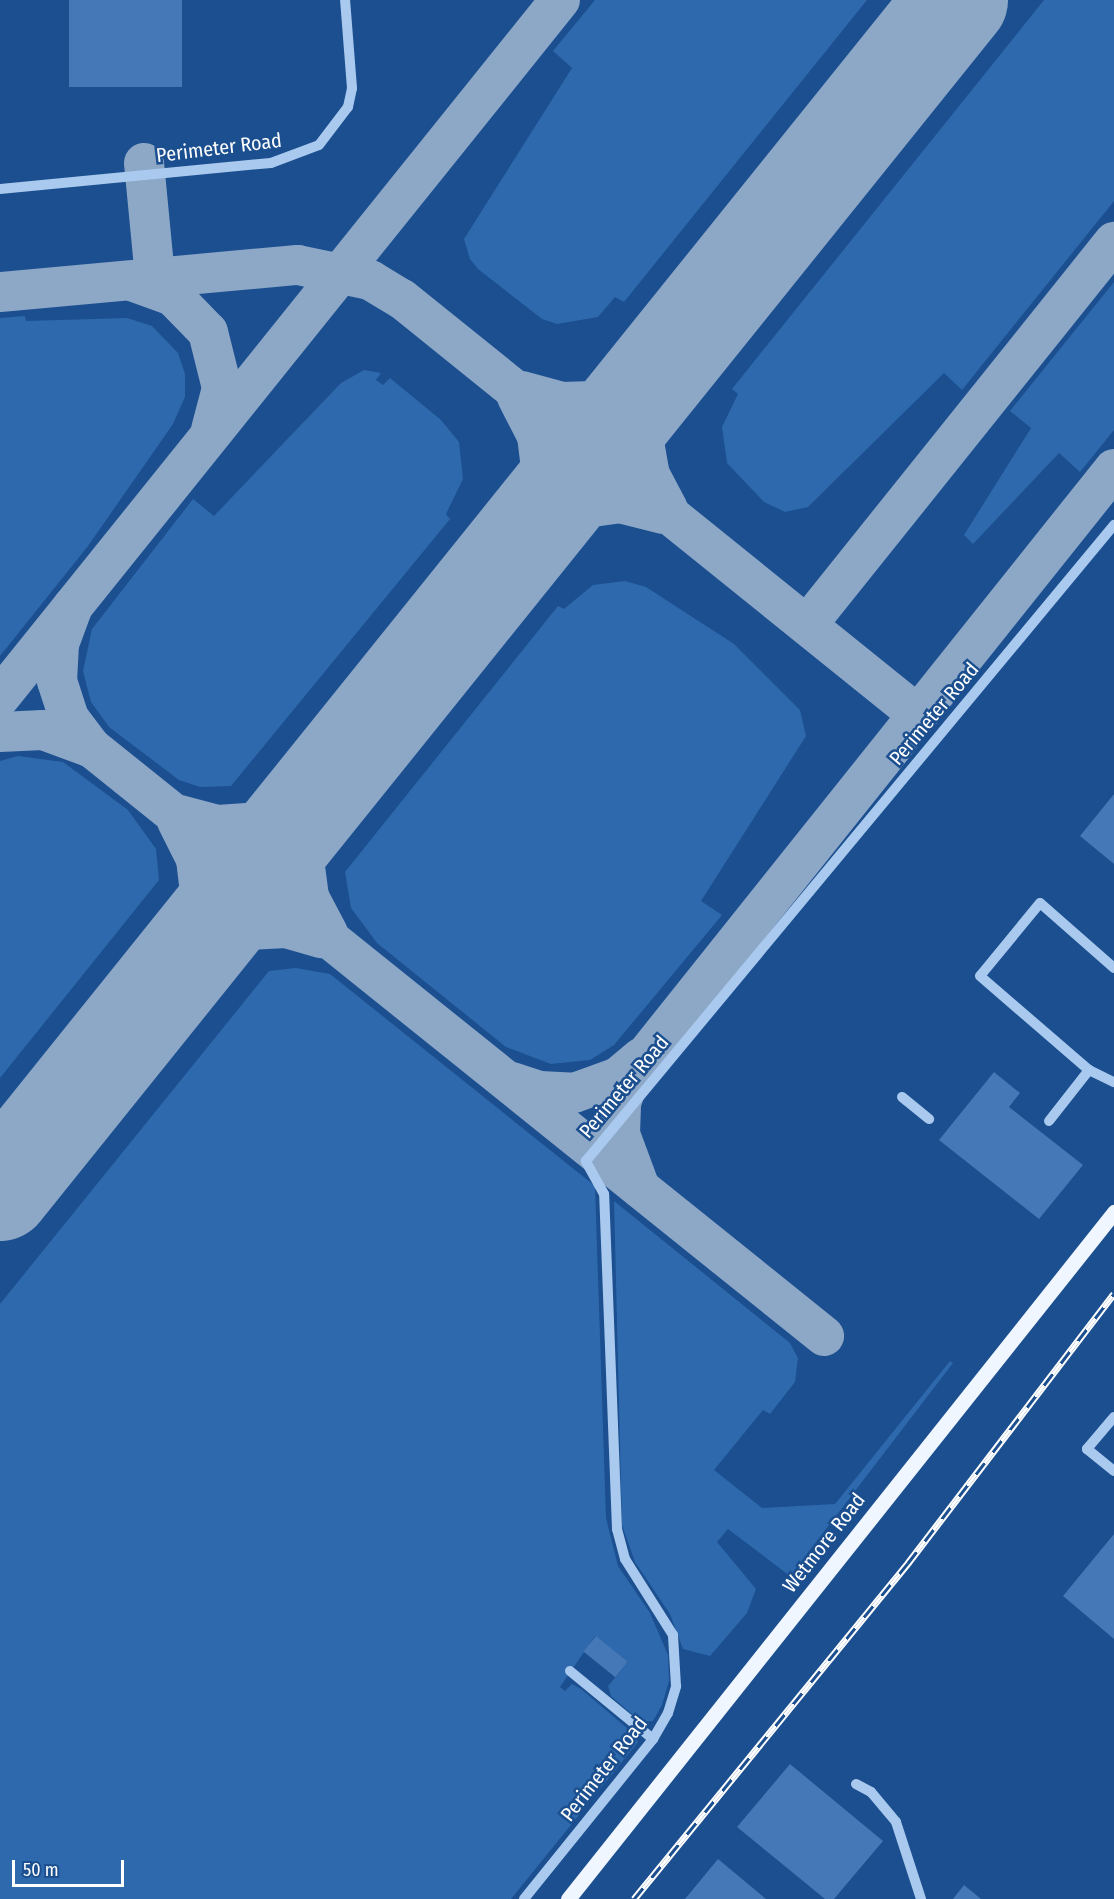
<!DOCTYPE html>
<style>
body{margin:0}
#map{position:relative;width:1114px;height:1899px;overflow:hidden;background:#1b4f8f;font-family:"Fira Sans Condensed",sans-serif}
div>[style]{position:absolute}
.green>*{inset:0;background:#2e69ad}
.taxiway>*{height:40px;margin:-20px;padding:0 20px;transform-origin:20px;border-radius:20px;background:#8da7c7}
.runway>*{height:102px;margin:-51px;padding:0 51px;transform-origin:51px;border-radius:51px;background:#8da7c7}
.building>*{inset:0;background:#4478b7;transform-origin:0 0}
.minor>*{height:10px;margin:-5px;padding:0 5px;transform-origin:5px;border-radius:5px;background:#a9c9ee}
.major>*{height:15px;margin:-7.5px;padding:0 7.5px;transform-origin:7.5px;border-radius:7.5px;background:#f0f6ff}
.rail>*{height:7px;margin-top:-3.5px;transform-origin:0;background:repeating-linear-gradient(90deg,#1b4f8f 0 14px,#fff 0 28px);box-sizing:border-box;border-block:2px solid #fff}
span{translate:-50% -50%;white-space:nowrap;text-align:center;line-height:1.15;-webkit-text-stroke:5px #1b4f8f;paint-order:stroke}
.street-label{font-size:20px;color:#fff}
.scale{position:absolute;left:12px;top:1860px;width:112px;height:27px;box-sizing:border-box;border:3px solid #fff;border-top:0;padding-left:8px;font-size:18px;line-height:21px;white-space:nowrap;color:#fff;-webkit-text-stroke:4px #1b4f8f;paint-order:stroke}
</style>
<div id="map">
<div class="green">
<i style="clip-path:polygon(595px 0,867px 0,624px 302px,615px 297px,598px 317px,557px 324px,542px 319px,478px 269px,470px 259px,464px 239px,572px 68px,553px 51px)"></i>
<i style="clip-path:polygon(1044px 0,1114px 0,1114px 201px,962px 390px,944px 373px,808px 507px,785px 512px,764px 502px,727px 463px,722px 427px,738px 394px,732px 389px)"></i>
<i style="clip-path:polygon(1114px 282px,1114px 430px,1080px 472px,1059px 453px,973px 544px,964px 535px,1031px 428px,1010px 411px)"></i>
<i style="clip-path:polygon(25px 316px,26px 321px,127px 318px,152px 326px,178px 353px,185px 374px,185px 397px,173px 424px,88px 546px,0 656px,0 318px)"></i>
<i style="clip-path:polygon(364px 370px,381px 373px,376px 380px,383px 385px,390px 378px,441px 420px,459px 442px,463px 479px,446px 514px,450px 519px,231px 786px,200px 787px,179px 780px,109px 727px,91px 702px,83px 671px,92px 629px,193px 499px,214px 516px,341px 383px)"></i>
<i style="clip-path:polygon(625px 581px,646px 587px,734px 644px,800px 710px,806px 736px,701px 901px,722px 915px,614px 1045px,590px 1060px,551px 1064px,506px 1047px,377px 943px,351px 908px,345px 872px,558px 606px,564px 609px,593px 585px)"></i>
<i style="clip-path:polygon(18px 756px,63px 762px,128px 810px,156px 849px,159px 880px,0 1078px,0 761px)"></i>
<i style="clip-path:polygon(296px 968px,330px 974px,595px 1186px,606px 1518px,618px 1566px,650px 1613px,668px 1655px,669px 1681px,662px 1705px,653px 1721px,641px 1722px,611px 1696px,608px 1686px,628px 1662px,595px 1636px,560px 1687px,565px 1691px,572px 1684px,581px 1689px,634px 1734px,638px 1742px,511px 1899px,0 1899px,0 1304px,269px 971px)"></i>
<i style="clip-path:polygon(614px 1201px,790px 1343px,798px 1358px,795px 1382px,770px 1414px,763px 1410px,714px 1470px,762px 1508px,835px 1504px,950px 1361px,953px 1363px,790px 1576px,728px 1529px,717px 1542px,756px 1589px,747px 1613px,710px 1656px,683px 1649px,670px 1614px,635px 1562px,622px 1525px)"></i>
</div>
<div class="taxiway">
<i style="left:144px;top:163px;width:116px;rotate:84.5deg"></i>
<i style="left:134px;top:282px;width:41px;rotate:19.7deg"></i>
<i style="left:173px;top:296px;width:50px;rotate:45.8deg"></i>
<i style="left:208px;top:332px;width:58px;rotate:76deg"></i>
<i style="left:222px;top:388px;width:43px;rotate:104.7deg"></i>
<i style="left:0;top:292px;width:299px;rotate:-5.2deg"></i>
<i style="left:298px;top:265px;width:74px;rotate:11.8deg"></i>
<i style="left:370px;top:280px;width:37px;rotate:31deg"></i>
<i style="left:402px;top:299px;width:661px;rotate:38.86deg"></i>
<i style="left:667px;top:360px;width:50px;rotate:113.5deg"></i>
<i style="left:647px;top:406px;width:36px;rotate:95deg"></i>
<i style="left:644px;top:442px;width:34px;rotate:80deg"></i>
<i style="left:650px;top:475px;width:38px;rotate:62deg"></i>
<i style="left:522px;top:391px;width:41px;rotate:15.4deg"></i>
<i style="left:562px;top:402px;width:30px;rotate:-2deg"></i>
<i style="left:592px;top:401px;width:40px;rotate:-21deg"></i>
<i style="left:629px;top:387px;width:47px;rotate:-35.4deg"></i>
<i style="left:519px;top:547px;width:42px;rotate:-40.2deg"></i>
<i style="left:551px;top:520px;width:29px;rotate:-22deg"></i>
<i style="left:578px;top:509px;width:42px;rotate:-8.1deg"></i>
<i style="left:620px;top:503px;width:44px;rotate:14.3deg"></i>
<i style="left:510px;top:556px;width:52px;rotate:-61.5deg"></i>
<i style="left:535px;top:510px;width:35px;rotate:-78deg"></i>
<i style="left:542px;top:476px;width:40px;rotate:-97.1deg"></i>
<i style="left:537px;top:436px;width:44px;rotate:-117.1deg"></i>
<i style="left:73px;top:606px;width:40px;rotate:110.2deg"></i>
<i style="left:59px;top:644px;width:37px;rotate:93deg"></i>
<i style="left:57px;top:681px;width:39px;rotate:72deg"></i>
<i style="left:69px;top:718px;width:38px;rotate:53deg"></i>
<i style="left:92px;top:748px;width:939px;rotate:38.77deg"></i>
<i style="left:807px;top:625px;width:491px;rotate:-51.3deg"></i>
<i style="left:0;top:697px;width:894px;rotate:-51.22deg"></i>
<i style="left:0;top:732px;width:43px;rotate:-2.7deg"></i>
<i style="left:43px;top:730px;width:52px;rotate:20.2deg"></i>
<i style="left:180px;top:815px;width:39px;rotate:15deg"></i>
<i style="left:218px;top:825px;width:42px;rotate:-4.1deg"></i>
<i style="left:260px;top:822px;width:39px;rotate:-23deg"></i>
<i style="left:296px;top:807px;width:46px;rotate:-38.9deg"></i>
<i style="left:328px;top:933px;width:41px;rotate:-117.8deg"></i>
<i style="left:309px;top:897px;width:45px;rotate:-97.6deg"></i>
<i style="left:303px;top:852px;width:41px;rotate:-76deg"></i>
<i style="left:313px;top:812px;width:33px;rotate:-61deg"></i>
<i style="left:180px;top:973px;width:45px;rotate:-42.3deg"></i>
<i style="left:213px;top:943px;width:37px;rotate:-20deg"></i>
<i style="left:248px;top:930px;width:38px;rotate:-3deg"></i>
<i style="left:286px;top:928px;width:37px;rotate:16deg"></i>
<i style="left:158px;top:993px;width:57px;rotate:-57.1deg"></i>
<i style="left:189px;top:945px;width:46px;rotate:-74.7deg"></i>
<i style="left:201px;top:901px;width:42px;rotate:-96.8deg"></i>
<i style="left:196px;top:859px;width:42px;rotate:-116.6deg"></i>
<i style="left:512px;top:1082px;width:29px;rotate:18deg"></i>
<i style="left:540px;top:1091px;width:34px;rotate:3deg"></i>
<i style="left:574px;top:1093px;width:47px;rotate:-20deg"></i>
<i style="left:618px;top:1077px;width:30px;rotate:-40deg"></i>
<i style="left:640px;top:1188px;width:58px;rotate:-110.3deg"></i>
<i style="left:620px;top:1134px;width:31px;rotate:-88deg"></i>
<i style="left:621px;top:1103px;width:31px;rotate:-71deg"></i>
<i style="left:631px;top:1074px;width:774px;rotate:-51.4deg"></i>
</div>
<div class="runway">
<i style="left:0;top:1190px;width:1527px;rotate:-51.19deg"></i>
</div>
<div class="building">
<i style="left:69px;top:0;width:113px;height:87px"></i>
<i style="clip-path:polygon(1114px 794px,1114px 864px,1080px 836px)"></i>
<i style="clip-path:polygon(994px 1072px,1020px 1093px,1009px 1107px,1083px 1165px,1039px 1219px,939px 1140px)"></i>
<i style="clip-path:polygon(1114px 1534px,1114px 1639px,1063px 1596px)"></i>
<i style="left:596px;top:1636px;width:41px;height:20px;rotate:39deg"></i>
<i style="clip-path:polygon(790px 1764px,883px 1841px,834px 1899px,825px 1899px,737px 1827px)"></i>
<i style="clip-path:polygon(718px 1859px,766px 1899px,685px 1899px)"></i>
<i style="clip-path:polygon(964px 1885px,981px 1899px,953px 1899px)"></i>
</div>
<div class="minor">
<i style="left:0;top:189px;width:272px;rotate:-5.5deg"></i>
<i style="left:271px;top:163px;width:51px;rotate:-20.6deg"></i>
<i style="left:319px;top:145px;width:48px;rotate:-52.7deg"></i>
<i style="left:348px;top:107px;width:19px;rotate:-78deg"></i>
<i style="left:352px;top:88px;width:88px;rotate:-94.5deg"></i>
<i style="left:1114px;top:968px;width:98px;rotate:-138.7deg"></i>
<i style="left:1040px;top:903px;width:94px;rotate:129.4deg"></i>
<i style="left:980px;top:976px;width:144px;rotate:40.8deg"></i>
<i style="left:1089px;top:1070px;width:28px;rotate:26deg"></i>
<i style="left:902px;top:1097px;width:35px;rotate:39deg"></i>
<i style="left:1049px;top:1121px;width:65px;rotate:-51.9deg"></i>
<i style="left:1114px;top:1417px;width:42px;rotate:130.2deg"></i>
<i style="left:1087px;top:1449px;width:35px;rotate:39deg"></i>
<i style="left:570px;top:1671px;width:107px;rotate:39.3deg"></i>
<i style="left:856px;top:1784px;width:17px;rotate:28deg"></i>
<i style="left:871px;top:1792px;width:39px;rotate:50deg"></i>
<i style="left:896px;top:1822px;width:81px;rotate:72deg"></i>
<i style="left:524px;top:1899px;width:206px;rotate:-51.1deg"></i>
<i style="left:653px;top:1739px;width:30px;rotate:-60deg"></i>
<i style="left:668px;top:1713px;width:28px;rotate:-73deg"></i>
<i style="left:676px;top:1686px;width:51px;rotate:-93.4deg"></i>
<i style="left:673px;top:1635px;width:90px;rotate:-122.3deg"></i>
<i style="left:625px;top:1559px;width:31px;rotate:-105deg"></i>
<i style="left:617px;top:1529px;width:335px;rotate:-92.2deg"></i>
<i style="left:604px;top:1194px;width:38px;rotate:-119deg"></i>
<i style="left:586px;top:1161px;width:827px;rotate:-50.3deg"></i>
</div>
<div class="major">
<i style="left:568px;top:1899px;width:878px;rotate:-51.52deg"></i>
</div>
<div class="rail">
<i style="left:634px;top:1899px;width:434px;rotate:-50.8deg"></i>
<i style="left:908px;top:1563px;width:339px;rotate:-52.6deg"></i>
</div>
<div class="street-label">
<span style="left:219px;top:148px;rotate:-7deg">Perimeter Road</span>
<span style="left:934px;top:714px;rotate:-50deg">Perimeter Road</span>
<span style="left:624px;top:1087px;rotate:-50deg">Perimeter Road</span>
<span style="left:824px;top:1543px;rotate:-52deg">Wetmore Road</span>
<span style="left:604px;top:1769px;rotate:-52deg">Perimeter Road</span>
</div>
<div class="scale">50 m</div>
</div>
